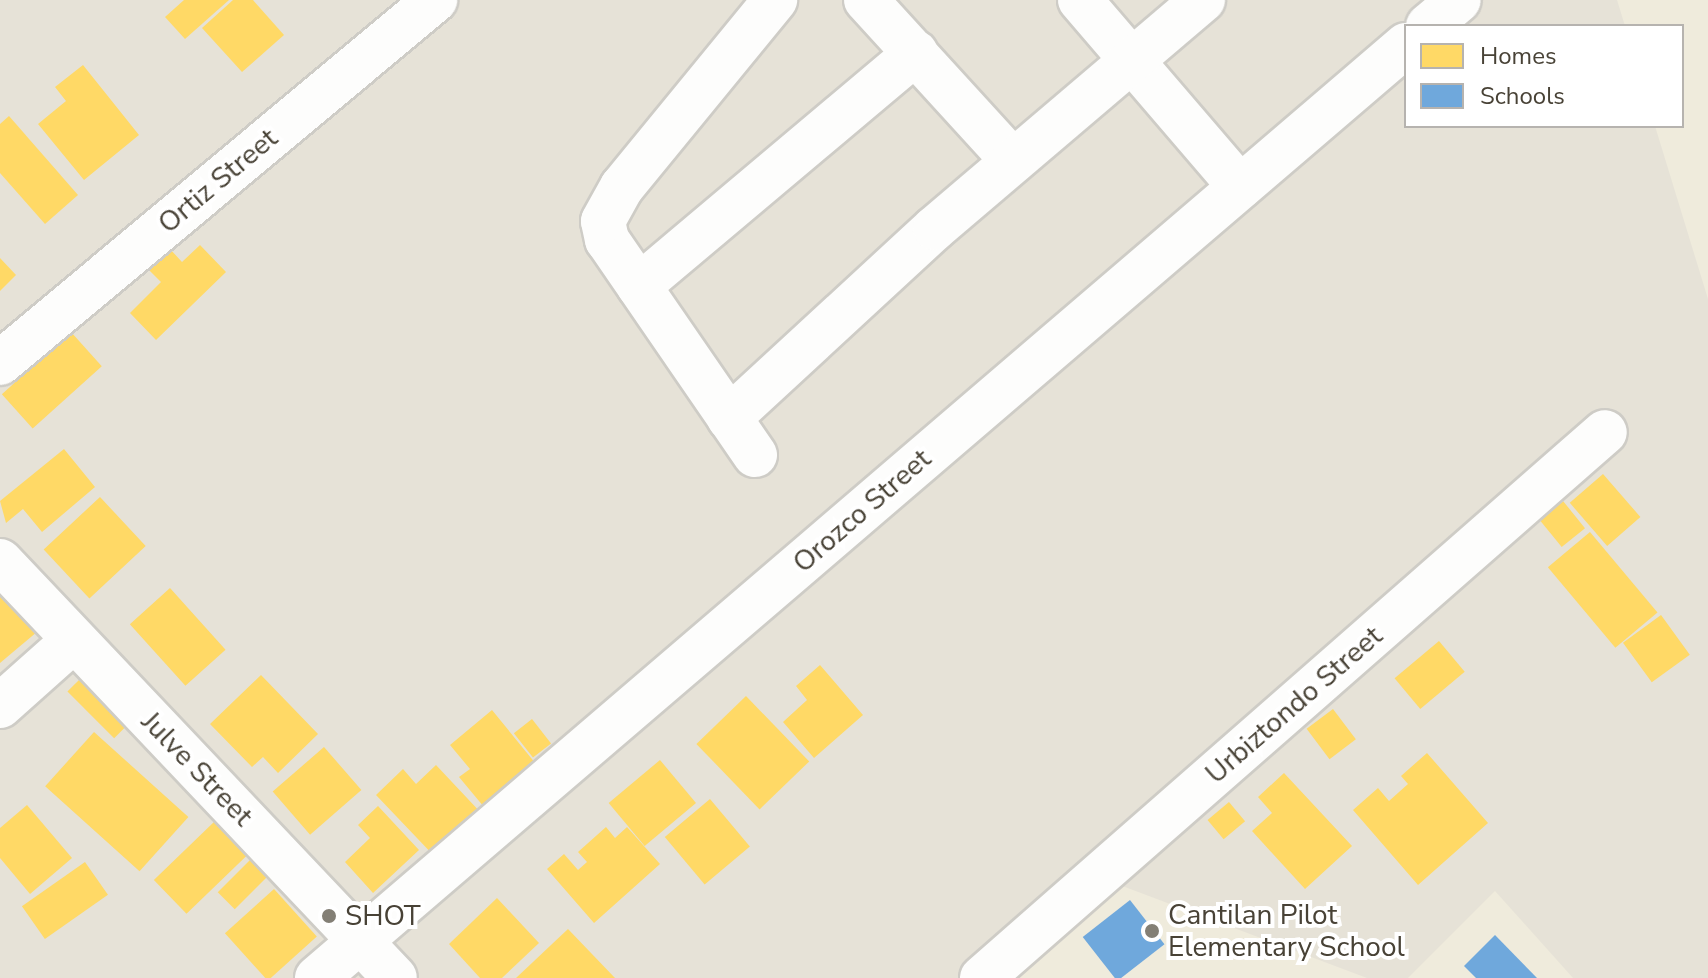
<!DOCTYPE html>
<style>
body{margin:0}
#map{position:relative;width:1708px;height:978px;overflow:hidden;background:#f1f0ea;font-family:"Nunito Sans",sans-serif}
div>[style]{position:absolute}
.residential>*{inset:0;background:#e6e2d7}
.education>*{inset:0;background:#efebdc}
.homes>*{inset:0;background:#ffd966;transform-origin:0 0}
.schools>*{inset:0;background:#6fa8dc;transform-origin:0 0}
.roads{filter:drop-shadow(2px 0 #ceccc6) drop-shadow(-2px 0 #ceccc6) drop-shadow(0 2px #ceccc6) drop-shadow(0 -2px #ceccc6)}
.minor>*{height:44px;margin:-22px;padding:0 22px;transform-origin:22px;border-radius:22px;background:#fdfdfc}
.dots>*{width:22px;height:22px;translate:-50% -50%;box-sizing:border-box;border:4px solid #fff;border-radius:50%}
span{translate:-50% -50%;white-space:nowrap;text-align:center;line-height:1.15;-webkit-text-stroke:8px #fff;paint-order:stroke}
.street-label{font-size:28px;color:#484236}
.poi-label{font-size:28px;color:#484236}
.left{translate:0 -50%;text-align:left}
.legend{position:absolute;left:1404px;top:24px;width:280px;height:104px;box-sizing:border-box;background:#fff;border:2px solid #b6b3af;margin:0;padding:10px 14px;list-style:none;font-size:24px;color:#484236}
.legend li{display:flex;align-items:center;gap:16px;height:40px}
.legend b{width:40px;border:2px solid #b6b3af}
</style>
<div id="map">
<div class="residential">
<i style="clip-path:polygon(evenodd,0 0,1708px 0,1708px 978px,0 978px,0 0,1406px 26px,1682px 26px,1682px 126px,1406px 126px,1406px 26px)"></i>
</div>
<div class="education">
<i style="clip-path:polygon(1617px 0,1708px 0,1708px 299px,1655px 126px,1682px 126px,1682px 26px,1625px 26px)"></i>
<i style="clip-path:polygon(1117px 884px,1367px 978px,1008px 978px)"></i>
<i style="clip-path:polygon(1495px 891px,1573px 978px,1408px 978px)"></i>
</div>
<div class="homes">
<i style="clip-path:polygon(184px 0,229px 0,185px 39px,165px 17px)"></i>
<i style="clip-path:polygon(233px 0,253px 0,284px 35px,242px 72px,202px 28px)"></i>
<i style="clip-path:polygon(83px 65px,139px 135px,84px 180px,38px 124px,66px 101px,55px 87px)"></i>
<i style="clip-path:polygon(9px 116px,78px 195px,45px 224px,0 173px,0 124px)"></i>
<i style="clip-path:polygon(200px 245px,226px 272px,156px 340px,130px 313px,161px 282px,149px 270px,170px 249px,182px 262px)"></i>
<i style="clip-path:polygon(0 258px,16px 275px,0 291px)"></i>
<i style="left:71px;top:332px;width:46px;height:93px;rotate:48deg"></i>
<i style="clip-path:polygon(64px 449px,95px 487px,42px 532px,23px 509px,6px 523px,0 501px)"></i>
<i style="left:1603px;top:474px;width:57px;height:44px;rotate:49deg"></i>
<i style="left:100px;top:497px;width:67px;height:77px;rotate:47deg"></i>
<i style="left:1563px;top:501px;width:35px;height:30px;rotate:51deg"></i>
<i style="left:1590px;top:532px;width:105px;height:55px;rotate:50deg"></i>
<i style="clip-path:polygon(0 573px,44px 626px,0 663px)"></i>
<i style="left:170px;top:588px;width:83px;height:54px;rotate:48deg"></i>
<i style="left:1661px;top:615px;width:49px;height:47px;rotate:54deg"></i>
<i style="left:1439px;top:641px;width:40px;height:58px;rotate:50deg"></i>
<i style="clip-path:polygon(820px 665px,863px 715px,814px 758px,783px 722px,807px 700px,796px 686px)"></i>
<i style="clip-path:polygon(261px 675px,318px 734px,278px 773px,263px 757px,252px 767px,210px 724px)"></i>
<i style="left:83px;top:676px;width:66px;height:22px;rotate:45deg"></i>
<i style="left:746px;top:696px;width:91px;height:69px;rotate:46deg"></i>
<i style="left:1333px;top:709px;width:38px;height:33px;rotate:53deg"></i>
<i style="clip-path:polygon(492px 710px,536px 764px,484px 807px,459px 777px,470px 769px,450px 745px)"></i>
<i style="left:532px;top:719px;width:31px;height:23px;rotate:52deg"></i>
<i style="left:94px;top:732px;width:127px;height:73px;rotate:42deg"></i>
<i style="left:324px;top:747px;width:57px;height:68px;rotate:49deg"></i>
<i style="clip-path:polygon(1427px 753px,1488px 823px,1418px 885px,1353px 810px,1378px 788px,1389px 801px,1408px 784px,1401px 776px)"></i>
<i style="left:660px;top:760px;width:56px;height:67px;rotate:50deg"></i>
<i style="clip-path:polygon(436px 765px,483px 815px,437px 859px,376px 795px,403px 769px,416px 784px)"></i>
<i style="clip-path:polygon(1284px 773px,1352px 846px,1305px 889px,1252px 831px,1272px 813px,1258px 797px)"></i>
<i style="left:710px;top:799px;width:62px;height:59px;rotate:50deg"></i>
<i style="left:1229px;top:802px;width:25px;height:28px;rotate:50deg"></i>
<i style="clip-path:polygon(27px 805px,72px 858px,30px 894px,0 858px,0 828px)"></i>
<i style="clip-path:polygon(378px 806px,419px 850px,373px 893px,345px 862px,370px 838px,358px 825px)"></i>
<i style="left:215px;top:821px;width:47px;height:85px;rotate:46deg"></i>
<i style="clip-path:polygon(606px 827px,615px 838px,627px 827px,660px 864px,594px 923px,547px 869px,564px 854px,578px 870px,587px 862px,578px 852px)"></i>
<i style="left:251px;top:859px;width:24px;height:47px;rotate:45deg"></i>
<i style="left:85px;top:862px;width:40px;height:77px;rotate:55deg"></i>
<i style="left:274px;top:889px;width:64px;height:66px;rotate:48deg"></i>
<i style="clip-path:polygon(497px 898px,539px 943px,502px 978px,480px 978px,449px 944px)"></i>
<i style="clip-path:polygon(568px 929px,615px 978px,516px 978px)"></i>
</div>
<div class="schools">
<i style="left:1130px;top:900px;width:56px;height:60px;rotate:52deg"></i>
<i style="clip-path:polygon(1495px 935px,1537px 978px,1476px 978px,1464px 966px)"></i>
</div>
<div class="roads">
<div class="minor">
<i style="left:866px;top:0;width:218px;rotate:47.6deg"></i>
<i style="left:1080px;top:0;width:246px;rotate:49.4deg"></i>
<i style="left:1428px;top:26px;width:40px;rotate:-40deg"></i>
<i style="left:639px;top:286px;width:362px;rotate:-40.1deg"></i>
<i style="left:0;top:363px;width:567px;rotate:-39.84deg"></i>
<i style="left:729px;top:418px;width:280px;rotate:-42.7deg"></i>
<i style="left:935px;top:228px;width:352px;rotate:-40.4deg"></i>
<i style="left:755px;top:455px;width:261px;rotate:-124.5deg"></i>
<i style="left:607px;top:240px;width:19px;rotate:-102deg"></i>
<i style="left:603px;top:221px;width:39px;rotate:-61deg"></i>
<i style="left:622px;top:187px;width:242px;rotate:-50.7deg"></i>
<i style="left:0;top:561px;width:574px;rotate:46.55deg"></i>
<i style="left:0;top:706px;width:99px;rotate:-41.7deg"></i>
<i style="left:317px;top:978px;width:1434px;rotate:-40.59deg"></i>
<i style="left:982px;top:978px;width:828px;rotate:-41.23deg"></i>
</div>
</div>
<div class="dots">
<i style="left:329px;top:916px;background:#837f75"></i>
<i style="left:1152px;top:931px;background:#837f75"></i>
</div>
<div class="street-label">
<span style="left:218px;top:181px;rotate:-40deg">Ortiz Street</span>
<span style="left:862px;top:511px;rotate:-41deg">Orozco Street</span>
<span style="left:1294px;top:705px;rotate:-41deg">Urbiztondo Street</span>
<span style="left:197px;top:769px;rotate:46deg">Julve Street</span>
</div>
<div class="poi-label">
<span class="left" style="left:1168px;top:931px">Cantilan Pilot<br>Elementary School</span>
<span class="left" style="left:345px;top:916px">SHOT</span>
</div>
<ul class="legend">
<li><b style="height:22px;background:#ffd966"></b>Homes</li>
<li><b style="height:22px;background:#6fa8dc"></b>Schools</li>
</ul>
</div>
